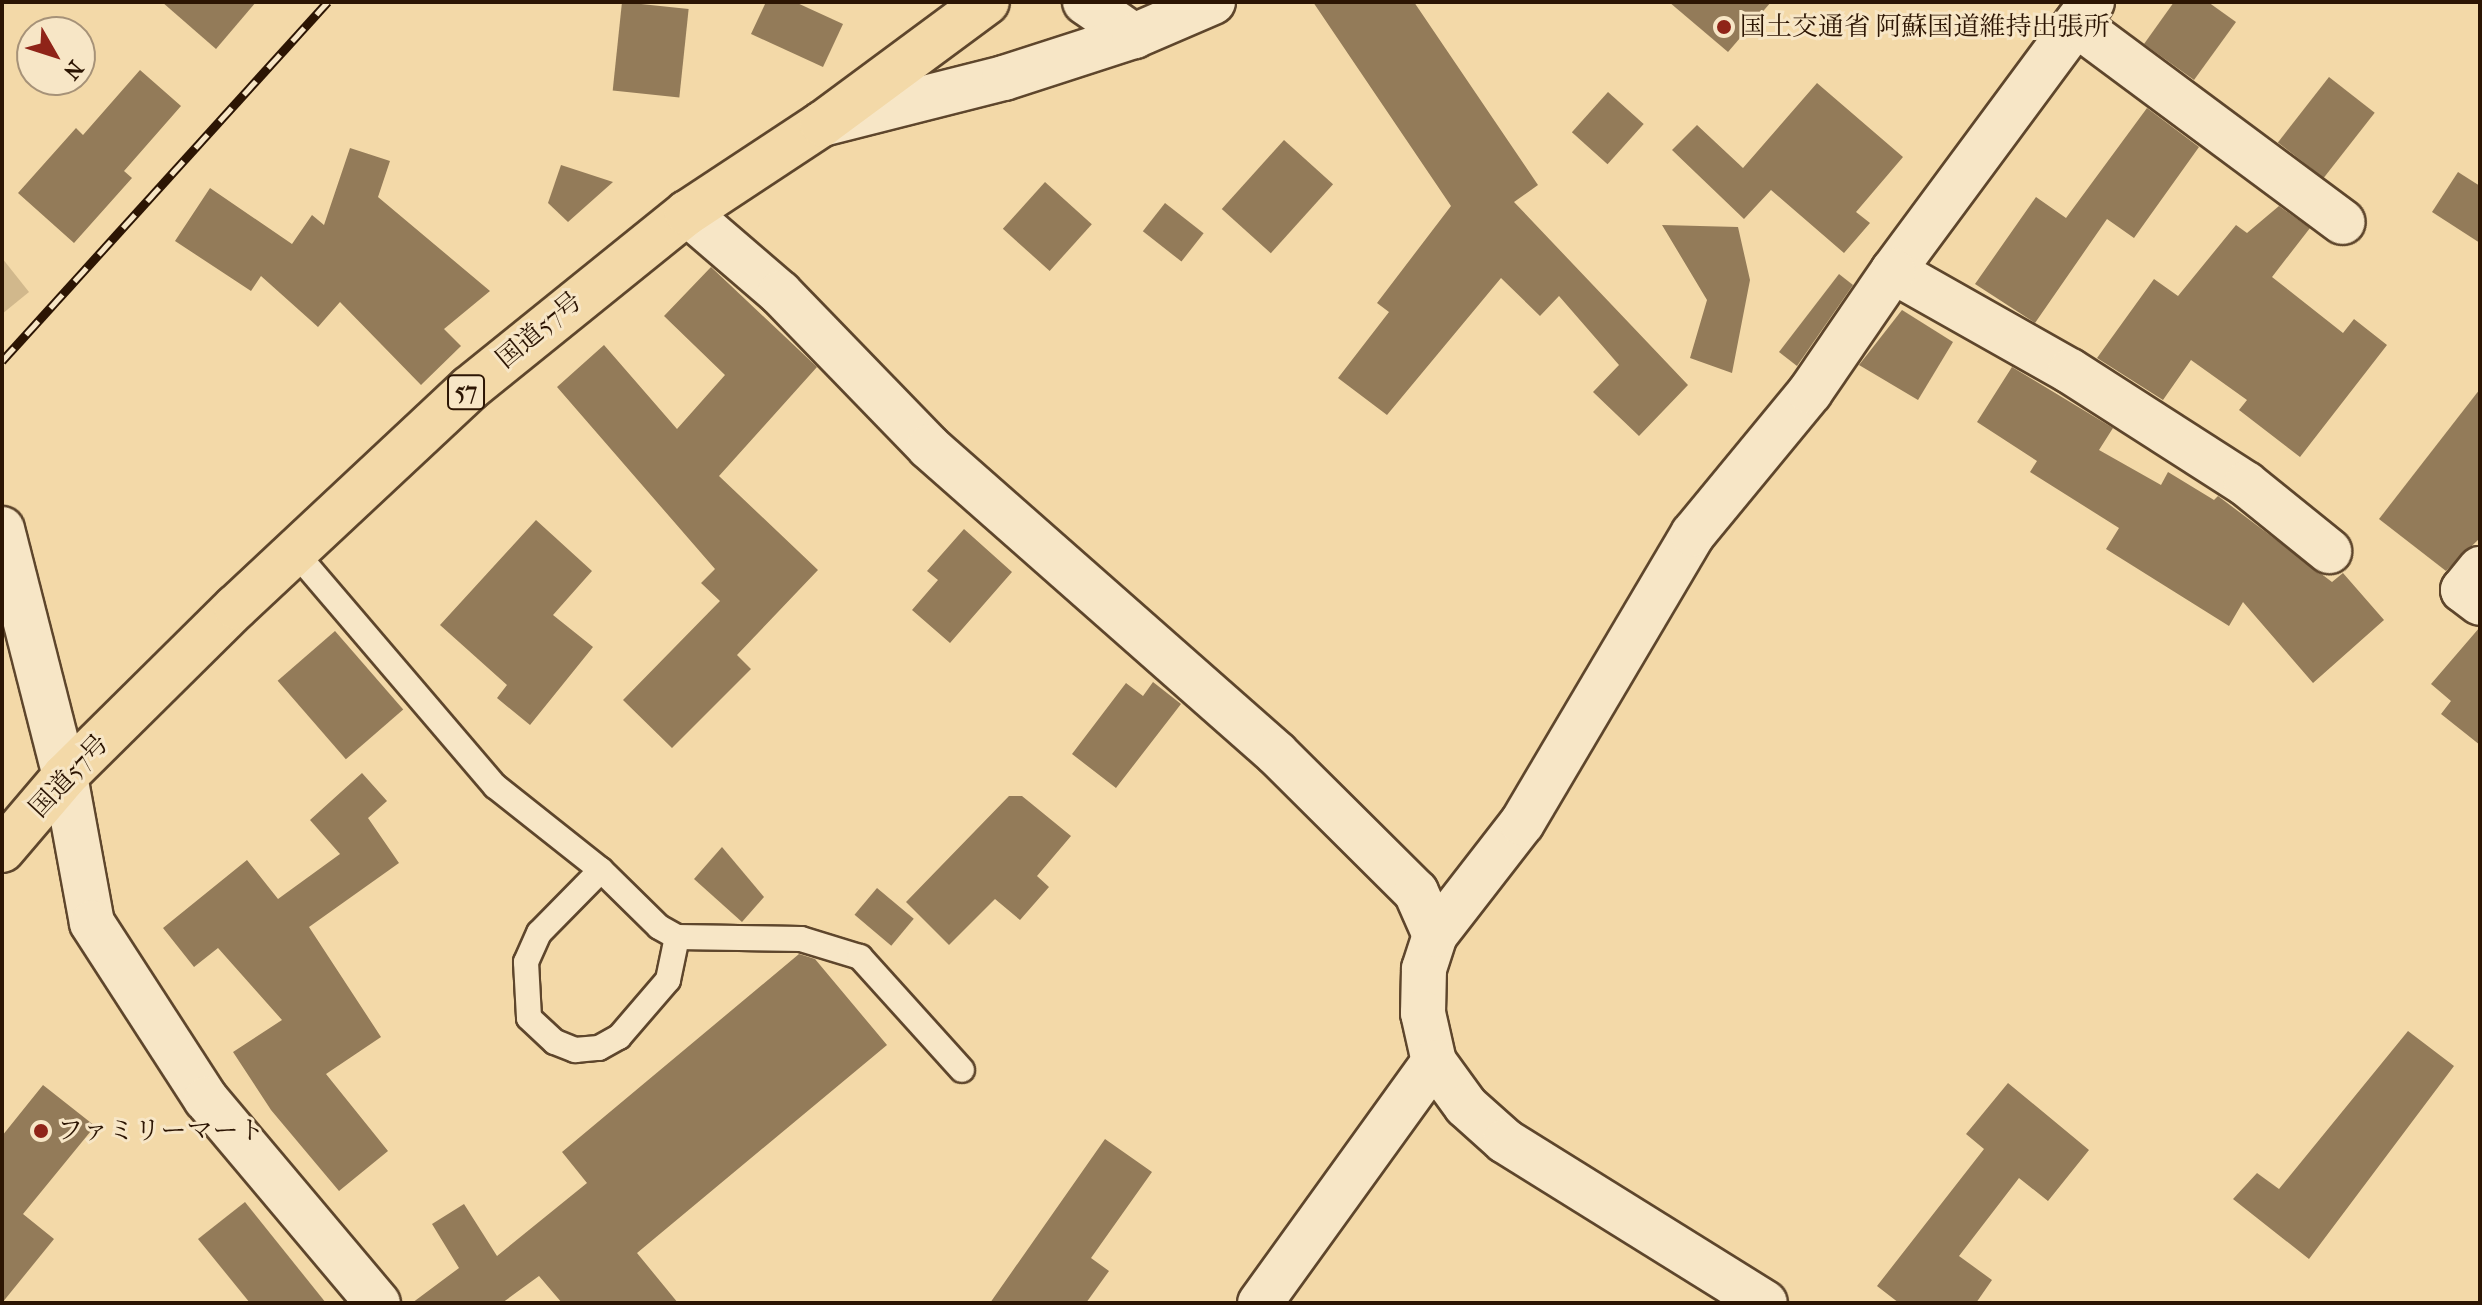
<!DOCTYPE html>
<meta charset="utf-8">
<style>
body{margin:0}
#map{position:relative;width:2482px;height:1305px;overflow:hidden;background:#f3d9a8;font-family:"IM FELL French Canon","Noto Serif JP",serif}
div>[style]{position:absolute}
.green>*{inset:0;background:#d1b88c}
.building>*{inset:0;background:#937b59;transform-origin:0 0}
.roads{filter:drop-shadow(2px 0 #5e462c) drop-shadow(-2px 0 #5e462c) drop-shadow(0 2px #5e462c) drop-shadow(0 -2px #5e462c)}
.lane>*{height:24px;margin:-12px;padding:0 12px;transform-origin:12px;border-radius:12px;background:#f7e6c6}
.street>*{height:44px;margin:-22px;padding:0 22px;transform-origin:22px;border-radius:22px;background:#f7e6c6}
.secondary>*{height:44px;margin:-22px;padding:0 22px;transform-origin:22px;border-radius:22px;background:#f7e6c6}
.highway>*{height:44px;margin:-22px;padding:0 22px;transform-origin:22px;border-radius:22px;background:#f3d9a8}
.rail>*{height:9px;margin-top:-4.5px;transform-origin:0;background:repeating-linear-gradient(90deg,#f7e6c6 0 18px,#2c1503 0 36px);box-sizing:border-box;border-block:2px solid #2c1503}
.dots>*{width:22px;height:22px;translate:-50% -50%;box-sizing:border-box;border:4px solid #f7e6c6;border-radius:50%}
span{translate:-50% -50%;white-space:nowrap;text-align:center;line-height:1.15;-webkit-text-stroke:6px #f7e6c6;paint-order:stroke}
.shield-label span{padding:2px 6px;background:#f7e6c6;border:2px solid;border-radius:6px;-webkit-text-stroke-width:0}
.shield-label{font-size:24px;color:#2c1503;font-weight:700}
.poi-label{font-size:26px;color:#2c1503}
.left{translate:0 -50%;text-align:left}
.street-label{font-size:26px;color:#2c1503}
.frame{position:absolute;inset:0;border:4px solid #2c1503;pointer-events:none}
.north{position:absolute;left:16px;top:16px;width:80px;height:80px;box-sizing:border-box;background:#f7e6c6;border:2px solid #a69278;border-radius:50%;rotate:129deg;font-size:22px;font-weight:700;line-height:32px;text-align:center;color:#2c1503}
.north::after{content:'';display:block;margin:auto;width:28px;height:36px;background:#8f2418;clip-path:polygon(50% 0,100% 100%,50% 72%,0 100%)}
</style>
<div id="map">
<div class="green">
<i style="clip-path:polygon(2px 258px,29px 292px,2px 314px)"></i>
</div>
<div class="building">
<i style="clip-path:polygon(162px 2px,256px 2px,216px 49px)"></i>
<i style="left:622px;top:2px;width:67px;height:89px;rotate:6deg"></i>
<i style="clip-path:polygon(766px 2px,795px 2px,843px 24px,823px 67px,751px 34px)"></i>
<i style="clip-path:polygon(1313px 2px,1414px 2px,1538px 185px,1514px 202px,1688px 385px,1639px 436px,1593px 392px,1619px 365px,1559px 296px,1540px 316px,1501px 278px,1387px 415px,1338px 378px,1389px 312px,1377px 303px,1451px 206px)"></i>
<i style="clip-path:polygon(1669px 2px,1771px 2px,1728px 52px)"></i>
<i style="clip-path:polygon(2174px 2px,2208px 2px,2236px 22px,2194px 80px,2144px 44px)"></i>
<i style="clip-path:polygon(140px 70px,181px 106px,124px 171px,132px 178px,74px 243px,18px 193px,76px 128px,83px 135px)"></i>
<i style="left:2329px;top:77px;width:58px;height:83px;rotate:38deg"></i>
<i style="clip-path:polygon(1817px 83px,1903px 157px,1856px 212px,1870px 223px,1844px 253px,1771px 190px,1744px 219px,1672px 150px,1697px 125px,1743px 168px)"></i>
<i style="left:1608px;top:92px;width:48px;height:54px;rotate:42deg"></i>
<i style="clip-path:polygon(2147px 108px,2199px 147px,2134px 238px,2107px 219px,2035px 323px,1975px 284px,2036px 197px,2066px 218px)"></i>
<i style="left:1284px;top:140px;width:66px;height:93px;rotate:42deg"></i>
<i style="clip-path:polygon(350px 148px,390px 161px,378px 197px,490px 291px,444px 329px,461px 346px,421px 385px,340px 302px,318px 327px,261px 276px,251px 291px,175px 241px,210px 188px,292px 244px,312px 215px,324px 225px)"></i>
<i style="clip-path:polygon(561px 165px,613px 182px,568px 222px,548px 203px)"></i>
<i style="clip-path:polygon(2458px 172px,2480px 186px,2480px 243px,2432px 212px)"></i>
<i style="left:1045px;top:182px;width:63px;height:63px;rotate:42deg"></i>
<i style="left:1165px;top:203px;width:49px;height:36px;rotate:38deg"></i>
<i style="clip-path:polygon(2279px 206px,2310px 228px,2272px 277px,2343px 333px,2354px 319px,2387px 345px,2300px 457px,2239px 410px,2247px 400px,2191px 360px,2163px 400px,2097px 358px,2154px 279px,2178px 296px,2236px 225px,2247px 233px)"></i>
<i style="clip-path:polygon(1662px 225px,1738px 227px,1750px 280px,1732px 373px,1690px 358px,1707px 300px)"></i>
<i style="clip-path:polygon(711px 267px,817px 367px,719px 476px,818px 570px,737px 655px,751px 669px,672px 748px,623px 700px,720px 601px,701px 583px,715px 569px,557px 387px,604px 345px,677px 429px,725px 375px,664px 316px)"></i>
<i style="clip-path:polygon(1839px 274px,1853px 285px,1797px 366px,1779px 352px)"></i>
<i style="clip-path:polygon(1902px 310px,1953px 342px,1918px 400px,1859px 365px)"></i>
<i style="clip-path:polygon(2012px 367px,2113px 428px,2099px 450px,2161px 485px,2168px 472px,2214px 500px,2218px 496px,2332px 582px,2343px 573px,2384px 620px,2313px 683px,2243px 602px,2229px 626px,2106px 549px,2119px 528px,2030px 472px,2037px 461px,1977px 422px)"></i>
<i style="clip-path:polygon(2480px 389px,2480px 538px,2446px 571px,2379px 519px)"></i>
<i style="clip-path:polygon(536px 520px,592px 571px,553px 615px,593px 647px,530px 725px,497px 698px,507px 685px,440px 625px)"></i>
<i style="clip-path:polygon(964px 529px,1012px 572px,950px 643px,912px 610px,938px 580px,927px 571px)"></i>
<i style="clip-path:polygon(2480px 627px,2480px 745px,2441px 714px,2451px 701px,2431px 684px)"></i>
<i style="left:335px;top:631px;width:104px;height:76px;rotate:49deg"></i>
<i style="clip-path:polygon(1153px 682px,1181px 704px,1116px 788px,1072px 754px,1126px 683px,1143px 696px)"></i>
<i style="clip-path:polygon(362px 773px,387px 801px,368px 818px,399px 863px,309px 927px,381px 1037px,326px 1074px,388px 1151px,339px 1191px,271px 1110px,233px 1052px,282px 1020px,218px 948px,194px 967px,163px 928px,247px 860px,278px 899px,340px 854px,310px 820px)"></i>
<i style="clip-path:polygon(1009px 796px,1022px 796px,1071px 836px,1037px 876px,1049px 887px,1020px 920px,995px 899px,949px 945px,906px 902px)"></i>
<i style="clip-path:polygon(722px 847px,764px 897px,742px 922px,694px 879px)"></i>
<i style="left:877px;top:888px;width:48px;height:35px;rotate:40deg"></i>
<i style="clip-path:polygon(799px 954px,815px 959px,887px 1045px,637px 1253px,678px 1303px,562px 1303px,539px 1276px,502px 1303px,412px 1303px,459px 1268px,432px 1224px,464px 1204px,497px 1256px,587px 1183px,562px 1152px)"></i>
<i style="clip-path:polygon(2408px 1031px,2454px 1066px,2309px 1259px,2233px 1199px,2257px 1173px,2279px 1189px)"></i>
<i style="clip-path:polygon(2008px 1083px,2089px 1150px,2048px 1201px,2019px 1178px,1959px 1256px,1992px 1280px,1976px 1303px,1899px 1303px,1877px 1286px,1984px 1149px,1966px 1134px)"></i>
<i style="clip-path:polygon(43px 1085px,95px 1126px,23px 1214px,54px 1239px,2px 1303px,2px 1136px)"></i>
<i style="clip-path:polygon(1105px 1139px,1152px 1172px,1091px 1258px,1109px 1271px,1086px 1303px,990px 1303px)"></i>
<i style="clip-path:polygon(245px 1202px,326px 1303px,250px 1303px,198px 1239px)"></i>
</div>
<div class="roads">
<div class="lane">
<i style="left:295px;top:552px;width:308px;rotate:49.5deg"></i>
<i style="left:495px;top:786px;width:135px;rotate:38.4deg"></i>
<i style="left:601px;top:870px;width:81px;rotate:44.5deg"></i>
<i style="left:659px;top:927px;width:21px;rotate:29deg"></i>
<i style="left:677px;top:937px;width:124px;rotate:0.9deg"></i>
<i style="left:801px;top:939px;width:62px;rotate:17deg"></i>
<i style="left:860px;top:957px;width:152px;rotate:47.9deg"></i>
<i style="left:601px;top:870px;width:88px;rotate:134.5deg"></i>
<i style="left:539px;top:933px;width:32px;rotate:114deg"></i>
<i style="left:526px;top:962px;width:56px;rotate:86.9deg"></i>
<i style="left:529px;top:1018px;width:35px;rotate:43deg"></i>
<i style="left:555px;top:1042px;width:22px;rotate:22deg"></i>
<i style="left:575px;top:1050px;width:24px;rotate:-5deg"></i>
<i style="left:599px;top:1048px;width:23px;rotate:-29deg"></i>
<i style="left:619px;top:1037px;width:75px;rotate:-49.3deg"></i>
<i style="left:668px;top:980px;width:44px;rotate:-78.2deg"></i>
</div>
<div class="street">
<i style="left:2092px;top:2px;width:335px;rotate:126.5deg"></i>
<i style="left:1893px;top:271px;width:203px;rotate:29.5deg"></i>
<i style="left:2070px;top:371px;width:209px;rotate:32.7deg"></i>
<i style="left:2246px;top:484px;width:107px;rotate:38.9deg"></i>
<i style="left:2076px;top:24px;width:332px;rotate:36.6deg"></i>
<i style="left:687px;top:213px;width:123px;rotate:40.7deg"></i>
<i style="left:780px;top:293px;width:214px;rotate:45.9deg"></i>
<i style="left:929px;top:447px;width:463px;rotate:41.4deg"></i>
<i style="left:1276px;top:753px;width:197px;rotate:44.8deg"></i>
<i style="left:1416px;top:892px;width:47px;rotate:66.2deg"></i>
<i style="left:1435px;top:935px;width:36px;rotate:108deg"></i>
<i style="left:1424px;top:969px;width:44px;rotate:91.3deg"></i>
<i style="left:1423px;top:1013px;width:50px;rotate:77.3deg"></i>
<i style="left:1434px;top:1062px;width:54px;rotate:54deg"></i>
<i style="left:1466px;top:1106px;width:52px;rotate:41.9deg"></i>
<i style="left:1505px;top:1141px;width:306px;rotate:31.9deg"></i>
<i style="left:2480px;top:569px;width:27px;rotate:129deg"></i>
<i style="left:2463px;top:590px;width:21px;rotate:37deg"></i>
<i style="left:1435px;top:935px;width:142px;rotate:-52.2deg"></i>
<i style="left:1522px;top:823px;width:336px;rotate:-59.4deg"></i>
<i style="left:1693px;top:534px;width:184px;rotate:-50.5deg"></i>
<i style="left:1810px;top:392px;width:147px;rotate:-55.6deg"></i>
<i style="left:1260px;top:1303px;width:297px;rotate:-54.2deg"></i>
</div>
<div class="secondary">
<i style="left:1085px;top:2px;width:60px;rotate:34.8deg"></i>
<i style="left:822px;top:124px;width:188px;rotate:-14.2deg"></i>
<i style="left:1004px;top:78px;width:137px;rotate:-17.9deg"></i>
<i style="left:1134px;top:36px;width:86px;rotate:-23.3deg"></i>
<i style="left:2px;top:529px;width:255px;rotate:75.7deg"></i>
<i style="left:65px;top:776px;width:149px;rotate:79.6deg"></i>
<i style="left:92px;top:923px;width:210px;rotate:57.1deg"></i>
<i style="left:206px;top:1099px;width:267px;rotate:49.9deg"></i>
</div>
<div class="highway">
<i style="left:2px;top:850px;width:97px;rotate:-49.6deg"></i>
<i style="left:65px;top:776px;width:240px;rotate:-44.7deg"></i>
<i style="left:236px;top:607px;width:320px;rotate:-43.1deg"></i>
<i style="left:470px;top:388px;width:279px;rotate:-38.9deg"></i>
<i style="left:687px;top:213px;width:162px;rotate:-33.4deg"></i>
<i style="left:822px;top:124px;width:205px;rotate:-36.5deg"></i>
</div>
</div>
<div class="rail">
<i style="left:2px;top:361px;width:485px;rotate:-47.8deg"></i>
</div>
<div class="dots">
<i style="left:1724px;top:27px;background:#8f2418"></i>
<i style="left:41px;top:1131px;background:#8f2418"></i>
</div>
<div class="shield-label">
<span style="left:466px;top:392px">57</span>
</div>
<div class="poi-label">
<span class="left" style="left:1740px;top:27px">国土交通省 阿蘇国道維持出張所</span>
<span class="left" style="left:57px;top:1131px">ファミリーマート</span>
</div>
<div class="street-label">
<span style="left:539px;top:330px;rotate:-40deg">国道57号</span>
<span style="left:69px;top:776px;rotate:-47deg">国道57号</span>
</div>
<div class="frame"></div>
<div class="north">N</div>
</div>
